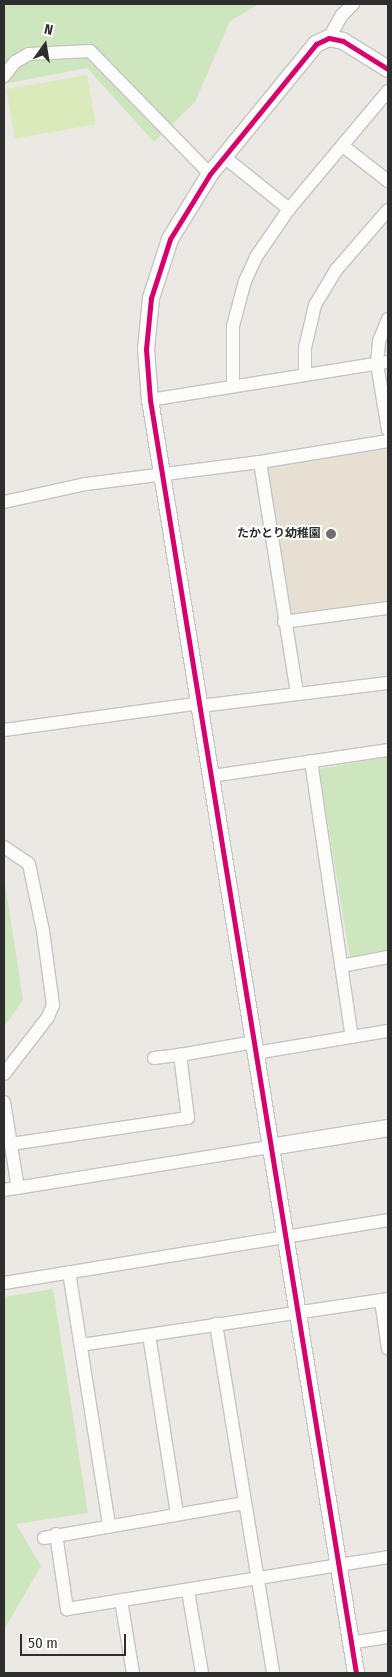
<!DOCTYPE html>
<meta charset="utf-8">
<style>
body{margin:0}
#map{position:relative;width:392px;height:1677px;overflow:hidden;background:#ece8e4;font-family:"Fira Sans Condensed","Noto Sans JP",sans-serif}
div>[style]{position:absolute}
.education>*{inset:0;background:#e6e0d3}
.green>*{inset:0;background:#cee6be}
.pitch>*{inset:0;background:#d9eabb;transform-origin:0 0}
.roads{filter:drop-shadow(1px 0 #c5c4c5) drop-shadow(-1px 0 #c5c4c5) drop-shadow(0 1px #c5c4c5) drop-shadow(0 -1px #c5c4c5)}
.minor>*{height:12px;margin:-6px;padding:0 6px;transform-origin:6px;border-radius:6px;background:#fcfcfb}
.tertiary>*{height:16px;margin:-8px;padding:0 8px;transform-origin:8px;border-radius:8px;background:#fcfcfb}
.cycleway>*{height:5px;margin:-2.5px;padding:0 2.5px;transform-origin:2.5px;border-radius:2.5px;background:#d6006c}
.dots>*{width:14px;height:14px;translate:-50% -50%;box-sizing:border-box;border:2px solid #fff;border-radius:50%}
span{translate:-50% -50%;white-space:nowrap;text-align:center;line-height:1.15;-webkit-text-stroke:4px #fff;paint-order:stroke}
.poi-label{font-size:12px;color:#2e2e2e;font-weight:700}
.right{translate:-100% -50%;text-align:right}
.frame{position:absolute;inset:0;border:5px solid #2e2e2e;pointer-events:none}
.north{position:absolute;left:20px;top:20px;width:50px;height:50px;-webkit-text-stroke:4px #fff;paint-order:stroke;rotate:13deg;font-size:14px;font-weight:700;line-height:20px;text-align:center;color:#2e2e2e}
.north::after{content:'';display:block;margin:auto;width:18px;height:22px;background:#2e2e2e;clip-path:polygon(50% 0,100% 100%,50% 72%,0 100%)}
.scale{position:absolute;left:20px;top:1634px;width:106px;height:22px;box-sizing:border-box;border:2px solid #2e2e2e;border-top:0;padding-left:6px;font-size:15px;line-height:18px;white-space:nowrap;color:#2e2e2e;-webkit-text-stroke:4px #fff;paint-order:stroke}
</style>
<div id="map">
<div class="education">
<i style="clip-path:polygon(387px 446px,388px 603px,289px 618px,263px 465px)"></i>
</div>
<div class="green">
<i style="clip-path:polygon(7px 4px,259px 4px,230px 21px,195px 102px,154px 142px,87px 68px,4px 84px,4px 8px)"></i>
<i style="clip-path:polygon(388px 757px,388px 951px,350px 959px,319px 769px)"></i>
<i style="clip-path:polygon(4px 877px,23px 1000px,4px 1027px)"></i>
<i style="clip-path:polygon(53px 1289px,88px 1513px,16px 1524px,41px 1566px,4px 1630px,4px 1297px)"></i>
</div>
<div class="pitch">
<i style="left:87px;top:75px;width:50px;height:82px;rotate:80deg"></i>
</div>
<div class="roads">
<div class="minor">
<i style="left:329px;top:38px;width:26px;rotate:-61deg"></i>
<i style="left:342px;top:15px;width:16px;rotate:-45deg"></i>
<i style="left:4px;top:76px;width:18px;rotate:-52deg"></i>
<i style="left:15px;top:62px;width:16px;rotate:-30deg"></i>
<i style="left:29px;top:54px;width:61px;rotate:-2.8deg"></i>
<i style="left:90px;top:51px;width:172px;rotate:45.7deg"></i>
<i style="left:343px;top:146px;width:57px;rotate:37.9deg"></i>
<i style="left:223px;top:156px;width:85px;rotate:38.8deg"></i>
<i style="left:388px;top:319px;width:24px;rotate:112deg"></i>
<i style="left:379px;top:341px;width:23px;rotate:95deg"></i>
<i style="left:377px;top:364px;width:67px;rotate:80.5deg"></i>
<i style="left:305px;top:374px;width:26px;rotate:-90deg"></i>
<i style="left:305px;top:348px;width:44px;rotate:-76.9deg"></i>
<i style="left:315px;top:305px;width:41px;rotate:-59deg"></i>
<i style="left:336px;top:270px;width:79px;rotate:-49.1deg"></i>
<i style="left:233px;top:386px;width:60px;rotate:-90deg"></i>
<i style="left:233px;top:326px;width:47px;rotate:-75.1deg"></i>
<i style="left:245px;top:281px;width:26px;rotate:-65deg"></i>
<i style="left:256px;top:257px;width:58px;rotate:-55.5deg"></i>
<i style="left:289px;top:209px;width:154px;rotate:-50deg"></i>
<i style="left:150px;top:400px;width:241px;rotate:-9.1deg"></i>
<i style="left:260px;top:462px;width:234px;rotate:80.9deg"></i>
<i style="left:4px;top:502px;width:84px;rotate:-12.4deg"></i>
<i style="left:86px;top:484px;width:175px;rotate:-7.2deg"></i>
<i style="left:260px;top:462px;width:130px;rotate:-9.3deg"></i>
<i style="left:284px;top:622px;width:105px;rotate:-7.7deg"></i>
<i style="left:200px;top:706px;width:189px;rotate:-7deg"></i>
<i style="left:4px;top:730px;width:198px;rotate:-7.8deg"></i>
<i style="left:311px;top:761px;width:279px;rotate:81.6deg"></i>
<i style="left:212px;top:776px;width:178px;rotate:-8.4deg"></i>
<i style="left:4px;top:847px;width:30px;rotate:34deg"></i>
<i style="left:29px;top:864px;width:68px;rotate:78.2deg"></i>
<i style="left:43px;top:931px;width:75px;rotate:82.3deg"></i>
<i style="left:53px;top:1005px;width:13px;rotate:113deg"></i>
<i style="left:48px;top:1017px;width:72px;rotate:127.7deg"></i>
<i style="left:341px;top:966px;width:48px;rotate:-10.8deg"></i>
<i style="left:255px;top:1053px;width:135px;rotate:-9.4deg"></i>
<i style="left:154px;top:1058px;width:26px;rotate:-7deg"></i>
<i style="left:4px;top:1102px;width:87px;rotate:80.8deg"></i>
<i style="left:11px;top:1144px;width:179px;rotate:-8.4deg"></i>
<i style="left:188px;top:1118px;width:64px;rotate:-97.2deg"></i>
<i style="left:180px;top:1055px;width:75px;rotate:-10deg"></i>
<i style="left:4px;top:1190px;width:269px;rotate:-9.2deg"></i>
<i style="left:69px;top:1272px;width:255px;rotate:81deg"></i>
<i style="left:4px;top:1283px;width:389px;rotate:-9.3deg"></i>
<i style="left:381px;top:1300px;width:49px;rotate:81.9deg"></i>
<i style="left:216px;top:1324px;width:354px;rotate:80.7deg"></i>
<i style="left:149px;top:1335px;width:181px;rotate:81.1deg"></i>
<i style="left:81px;top:1345px;width:310px;rotate:-8.5deg"></i>
<i style="left:56px;top:1534px;width:76px;rotate:81.7deg"></i>
<i style="left:67px;top:1609px;width:325px;rotate:-9.2deg"></i>
<i style="left:44px;top:1538px;width:204px;rotate:-9.9deg"></i>
<i style="left:188px;top:1591px;width:83px;rotate:80.3deg"></i>
<i style="left:121px;top:1600px;width:74px;rotate:80.7deg"></i>
<i style="left:350px;top:1643px;width:38px;rotate:-9deg"></i>
</div>
<div class="tertiary">
<i style="left:270px;top:1147px;width:120px;rotate:-9.1deg"></i>
<i style="left:356px;top:1673px;width:1290px;rotate:-99.19deg"></i>
<i style="left:150px;top:400px;width:51px;rotate:-94.5deg"></i>
<i style="left:146px;top:349px;width:51px;rotate:-84.4deg"></i>
<i style="left:151px;top:298px;width:62px;rotate:-72.1deg"></i>
<i style="left:170px;top:239px;width:76px;rotate:-58.4deg"></i>
<i style="left:210px;top:174px;width:168px;rotate:-50.8deg"></i>
<i style="left:316px;top:44px;width:14px;rotate:-25deg"></i>
<i style="left:329px;top:38px;width:14px;rotate:12deg"></i>
<i style="left:343px;top:41px;width:53px;rotate:31.9deg"></i>
</div>
</div>
<div class="cycleway">
<i style="left:356px;top:1673px;width:1290px;rotate:-99.19deg"></i>
<i style="left:150px;top:400px;width:51px;rotate:-94.5deg"></i>
<i style="left:146px;top:349px;width:51px;rotate:-84.4deg"></i>
<i style="left:151px;top:298px;width:62px;rotate:-72.1deg"></i>
<i style="left:170px;top:239px;width:76px;rotate:-58.4deg"></i>
<i style="left:210px;top:174px;width:168px;rotate:-50.8deg"></i>
<i style="left:316px;top:44px;width:14px;rotate:-25deg"></i>
<i style="left:329px;top:38px;width:14px;rotate:12deg"></i>
<i style="left:343px;top:41px;width:53px;rotate:31.9deg"></i>
</div>
<div class="dots">
<i style="left:331px;top:534px;background:#706f6e"></i>
</div>
<div class="poi-label">
<span class="right" style="left:321px;top:534px">たかとり幼稚園</span>
</div>
<div class="frame"></div>
<div class="north">N</div>
<div class="scale">50 m</div>
</div>
